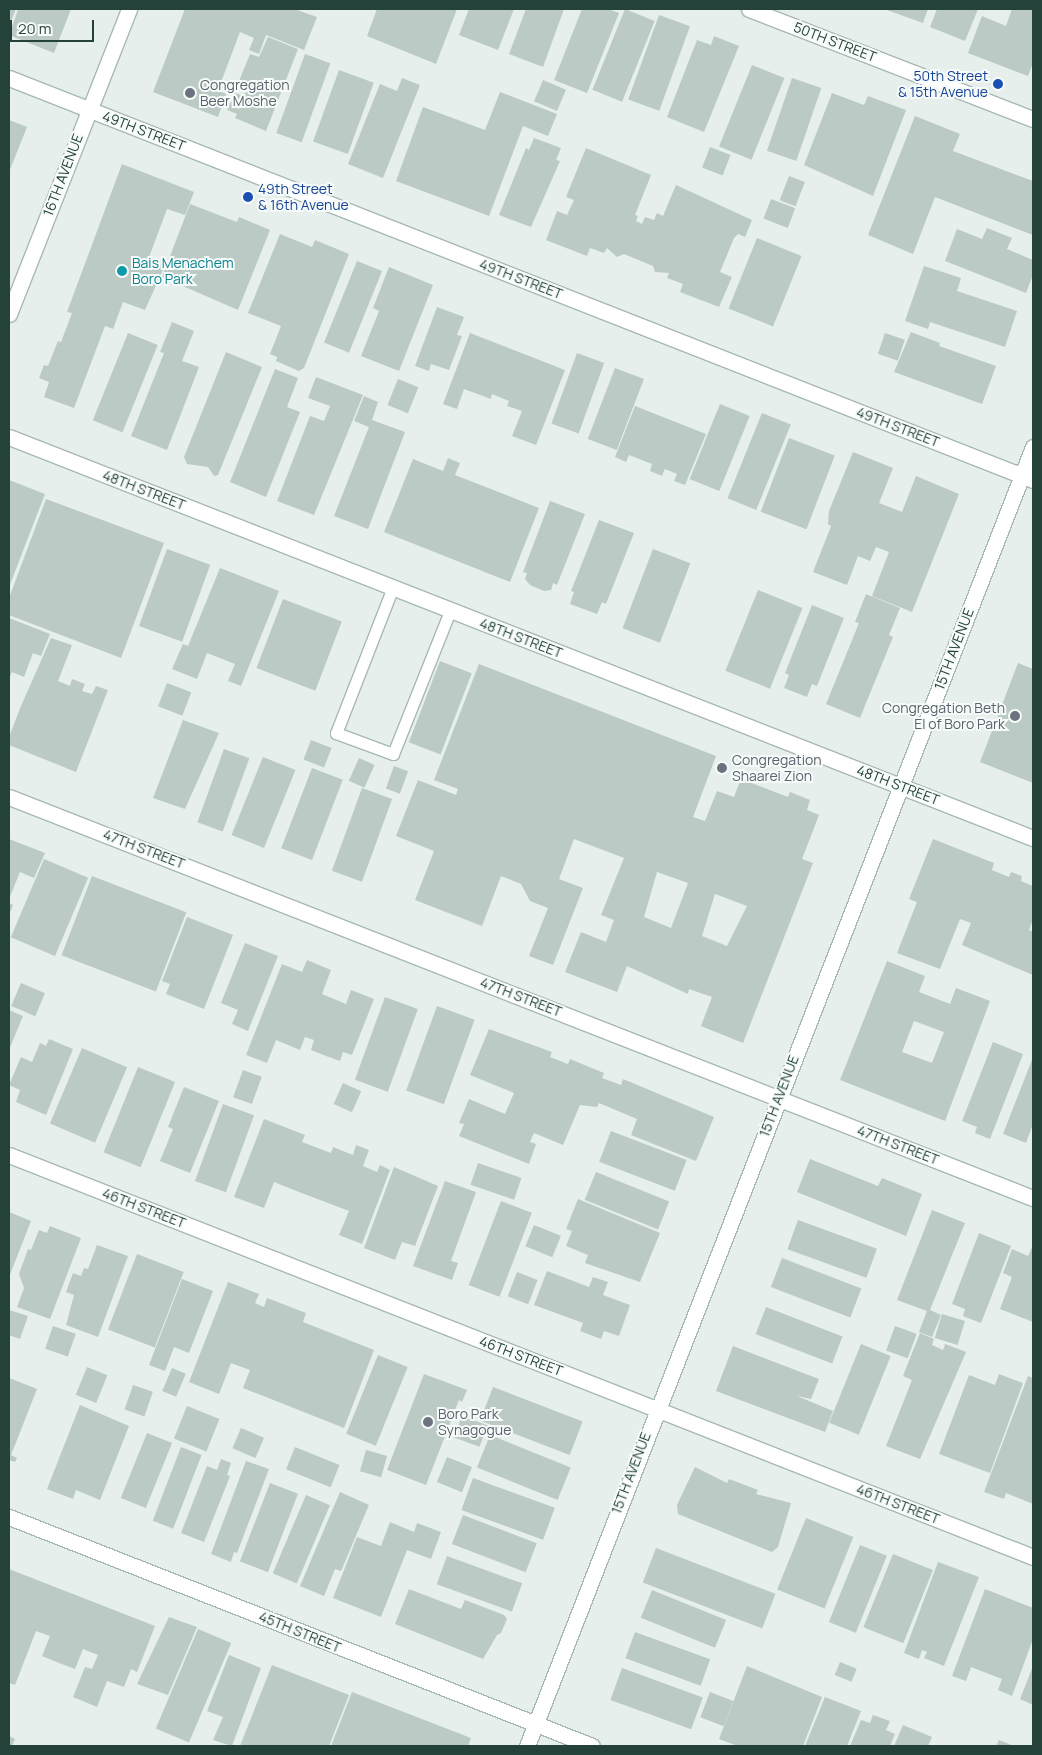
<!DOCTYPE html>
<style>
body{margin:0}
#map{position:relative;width:1042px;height:1755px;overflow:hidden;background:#e6efeb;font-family:Manrope,sans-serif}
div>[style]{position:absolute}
.building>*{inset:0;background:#bbcac4;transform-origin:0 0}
.roads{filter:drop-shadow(1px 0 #a8b8b2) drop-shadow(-1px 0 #a8b8b2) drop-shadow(0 1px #a8b8b2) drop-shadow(0 -1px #a8b8b2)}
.service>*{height:11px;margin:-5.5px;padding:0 5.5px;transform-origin:5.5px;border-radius:5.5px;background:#fff}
.minor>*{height:15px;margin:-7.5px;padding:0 7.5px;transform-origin:7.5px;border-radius:7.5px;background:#fff}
.dots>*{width:14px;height:14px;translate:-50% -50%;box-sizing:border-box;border:2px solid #f7fbf9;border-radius:50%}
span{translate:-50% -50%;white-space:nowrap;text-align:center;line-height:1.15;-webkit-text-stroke:4px #f7fbf9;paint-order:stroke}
.street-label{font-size:14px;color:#24423a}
.transit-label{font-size:14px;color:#164399}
.right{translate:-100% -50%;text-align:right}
.left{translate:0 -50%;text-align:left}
.worship-label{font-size:14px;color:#5b616d}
.culture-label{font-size:14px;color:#0d838f}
.frame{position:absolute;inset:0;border:10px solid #24423a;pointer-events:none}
.scale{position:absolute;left:10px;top:20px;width:84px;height:22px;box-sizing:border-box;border:2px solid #24423a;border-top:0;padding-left:6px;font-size:15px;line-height:18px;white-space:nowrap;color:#24423a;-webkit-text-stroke:4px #f7fbf9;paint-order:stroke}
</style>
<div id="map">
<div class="building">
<i style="clip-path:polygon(9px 9px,16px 9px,9px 26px)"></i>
<i style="clip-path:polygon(23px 9px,71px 9px,54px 53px,9px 35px,18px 10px)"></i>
<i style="clip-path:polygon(185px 9px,294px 9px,317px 17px,304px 50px,266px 35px,259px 54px,249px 50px,254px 38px,240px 32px,218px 90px,226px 94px,218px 117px,153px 92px)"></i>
<i style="clip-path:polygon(377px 9px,457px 9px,436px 64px,367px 36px)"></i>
<i style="clip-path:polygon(469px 9px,514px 9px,498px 50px,459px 35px)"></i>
<i style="clip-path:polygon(526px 9px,564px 9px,543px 67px,509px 54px)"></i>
<i style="clip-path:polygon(582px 9px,608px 9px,619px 13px,587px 93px,554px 80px)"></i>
<i style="left:625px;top:9px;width:32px;height:87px;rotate:22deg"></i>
<i style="clip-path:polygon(884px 9px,928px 9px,923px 23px)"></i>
<i style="clip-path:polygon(937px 9px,978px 9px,965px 41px,930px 27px)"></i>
<i style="clip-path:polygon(1012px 9px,1033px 9px,1033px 63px,1028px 76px,968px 53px,982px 16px,1006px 26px)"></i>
<i style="left:659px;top:15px;width:33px;height:90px;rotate:20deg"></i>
<i style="clip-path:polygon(714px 36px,739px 46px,704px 132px,667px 117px,697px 40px,711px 45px)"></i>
<i style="clip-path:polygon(268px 37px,298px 49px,266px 131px,235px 118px,237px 114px,227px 110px,235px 93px,244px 96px,247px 90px,237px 86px,250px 54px,259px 57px)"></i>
<i style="left:305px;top:54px;width:27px;height:84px;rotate:20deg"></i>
<i style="left:752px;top:65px;width:35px;height:88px;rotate:22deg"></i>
<i style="left:339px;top:70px;width:37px;height:76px;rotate:20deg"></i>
<i style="clip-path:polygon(402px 78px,420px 85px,383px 178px,348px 164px,380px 84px,397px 91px)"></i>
<i style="left:792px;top:78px;width:31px;height:77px;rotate:19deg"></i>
<i style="left:543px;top:80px;width:25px;height:23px;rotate:23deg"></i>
<i style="clip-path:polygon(500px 92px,557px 114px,548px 136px,523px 126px,489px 216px,396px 181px,423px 107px,485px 130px)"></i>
<i style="clip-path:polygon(832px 93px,864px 105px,868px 96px,906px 110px,873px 196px,804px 165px)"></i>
<i style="clip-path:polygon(915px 116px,960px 134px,953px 151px,1033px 181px,1033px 235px,935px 197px,913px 254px,868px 235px)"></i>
<i style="clip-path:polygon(9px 120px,27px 127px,9px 172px)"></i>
<i style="clip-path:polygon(534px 138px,561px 148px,556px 160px,560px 161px,531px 227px,499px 215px,526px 148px,529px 150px)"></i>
<i style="left:710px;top:147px;width:22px;height:22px;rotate:21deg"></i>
<i style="clip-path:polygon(586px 148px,651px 175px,635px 215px,638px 216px,636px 221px,642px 224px,645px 217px,654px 220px,657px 213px,663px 216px,676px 185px,752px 220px,745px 237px,738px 234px,734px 238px,720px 272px,732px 277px,719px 307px,680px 292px,683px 284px,667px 278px,669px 273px,655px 272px,653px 266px,624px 254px,617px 257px,607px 248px,604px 253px,590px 248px,587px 256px,546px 240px,557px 211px,567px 215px,574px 200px,566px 197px)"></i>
<i style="clip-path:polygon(122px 164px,194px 192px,185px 215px,167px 209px,149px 257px,166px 263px,145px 310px,123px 302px,113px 329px,105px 326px,74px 408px,44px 397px,49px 382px,39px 378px,44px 365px,48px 366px,58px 341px,61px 342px,72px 313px,67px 312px)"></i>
<i style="left:789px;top:176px;width:17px;height:26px;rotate:21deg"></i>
<i style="left:771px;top:199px;width:26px;height:21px;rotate:21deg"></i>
<i style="clip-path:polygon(190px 204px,237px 222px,239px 217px,270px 230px,238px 310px,162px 277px)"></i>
<i style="clip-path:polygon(987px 228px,1012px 238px,1007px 249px,1033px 260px,1033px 275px,1026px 293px,945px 261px,957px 229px,982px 239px)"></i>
<i style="clip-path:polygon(280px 234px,312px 247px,315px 240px,349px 254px,304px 368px,299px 371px,276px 361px,277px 357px,270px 354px,281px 326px,248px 313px)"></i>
<i style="left:757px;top:238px;width:48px;height:76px;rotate:22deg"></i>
<i style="left:357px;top:261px;width:27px;height:88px;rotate:22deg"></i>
<i style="clip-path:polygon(924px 266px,961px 278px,957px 291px,1017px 311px,1005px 347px,930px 322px,928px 329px,905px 321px)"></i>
<i style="clip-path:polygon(389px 267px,433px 285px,399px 371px,361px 356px,379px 311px,373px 308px)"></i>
<i style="clip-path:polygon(437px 307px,464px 317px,457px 335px,462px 336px,449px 370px,431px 364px,429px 371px,415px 366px)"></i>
<i style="clip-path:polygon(172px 322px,194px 331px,182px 361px,199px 367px,167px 450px,131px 436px,164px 353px,160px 352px)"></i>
<i style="clip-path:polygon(911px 332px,940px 343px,939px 346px,996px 366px,982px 404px,894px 372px)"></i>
<i style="left:128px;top:333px;width:32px;height:94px;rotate:22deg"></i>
<i style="clip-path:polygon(470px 333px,565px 370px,536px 445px,512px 436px,522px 411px,507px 406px,509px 401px,492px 394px,491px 399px,464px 389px,457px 409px,443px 404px)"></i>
<i style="left:885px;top:333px;width:21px;height:22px;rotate:19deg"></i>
<i style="clip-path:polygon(226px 352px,262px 367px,218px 475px,214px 476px,208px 467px,187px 464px,184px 457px)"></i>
<i style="left:577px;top:353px;width:29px;height:75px;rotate:20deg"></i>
<i style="left:615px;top:368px;width:31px;height:76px;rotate:21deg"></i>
<i style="clip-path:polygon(275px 369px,298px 378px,287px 407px,300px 412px,266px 497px,230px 482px)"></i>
<i style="clip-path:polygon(316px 377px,363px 395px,314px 515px,277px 501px,310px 416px,324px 421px,330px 406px,308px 398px)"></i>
<i style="left:398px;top:379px;width:22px;height:28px;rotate:22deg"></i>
<i style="clip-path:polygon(364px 396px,378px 402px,372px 420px,405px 432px,368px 529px,334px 516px,369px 427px,354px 421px)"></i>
<i style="left:720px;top:404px;width:32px;height:81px;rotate:22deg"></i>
<i style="clip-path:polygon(635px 406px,706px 434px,685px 485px,674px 481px,677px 474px,665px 469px,662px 476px,650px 471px,652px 464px,629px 455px,626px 462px,615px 457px)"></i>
<i style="left:762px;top:413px;width:31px;height:92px;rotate:22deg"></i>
<i style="left:789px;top:438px;width:49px;height:79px;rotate:21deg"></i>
<i style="clip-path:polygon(853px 452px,893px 468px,879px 503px,902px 512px,916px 476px,959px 494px,912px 612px,872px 596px,889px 552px,876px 547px,870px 561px,858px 556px,847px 585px,813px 572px,831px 526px,828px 524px,829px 511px)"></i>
<i style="clip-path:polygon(448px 458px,460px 463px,455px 475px,539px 508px,510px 582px,384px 532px,413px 459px,443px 471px)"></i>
<i style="clip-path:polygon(9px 480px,45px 494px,9px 587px)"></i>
<i style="clip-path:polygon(46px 499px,164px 543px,121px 658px,9px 615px,9px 598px)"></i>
<i style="clip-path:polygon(550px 501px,585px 514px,557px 585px,553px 583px,551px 590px,544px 591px,530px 585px,525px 579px,527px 573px,523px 572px)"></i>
<i style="clip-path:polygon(599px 520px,634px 533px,606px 604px,602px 602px,597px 614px,570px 604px,574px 592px,571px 591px)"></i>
<i style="left:167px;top:549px;width:46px;height:82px;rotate:20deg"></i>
<i style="left:653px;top:549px;width:40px;height:85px;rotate:21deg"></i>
<i style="clip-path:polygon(220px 568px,279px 591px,241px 686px,228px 681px,235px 664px,207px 653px,197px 679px,172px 669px,183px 644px,188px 646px)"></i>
<i style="left:758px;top:590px;width:48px;height:87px;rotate:22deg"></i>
<i style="clip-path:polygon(866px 594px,900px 608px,889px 635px,893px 637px,860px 718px,826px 704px,859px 623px,855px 622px)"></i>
<i style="left:283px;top:599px;width:63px;height:74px;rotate:21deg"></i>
<i style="clip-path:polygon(812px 605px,844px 618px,817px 686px,812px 684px,807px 697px,784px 688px,789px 675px,785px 673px)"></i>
<i style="clip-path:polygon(9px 618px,50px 634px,41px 656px,33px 653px,24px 677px,12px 672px,9px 679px)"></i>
<i style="clip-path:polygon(51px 638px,72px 645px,58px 681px,70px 686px,72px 679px,85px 684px,82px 691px,92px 694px,96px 686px,108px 690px,76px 772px,9px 745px,9px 737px,21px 706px)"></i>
<i style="left:440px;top:661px;width:34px;height:87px;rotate:21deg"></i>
<i style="clip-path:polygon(1018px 663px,1033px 669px,1033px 783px,980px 762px)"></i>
<i style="clip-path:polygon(evenodd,479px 664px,716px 756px,693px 817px,705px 821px,717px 791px,734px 797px,741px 779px,788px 797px,790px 792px,810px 800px,807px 810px,819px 815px,802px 859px,813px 863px,743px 1043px,701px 1026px,712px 997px,689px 989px,688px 994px,627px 966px,617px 992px,565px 972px,581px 932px,606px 942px,614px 920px,601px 915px,624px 858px,574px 839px,559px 879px,583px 888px,553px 965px,529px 956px,548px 908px,530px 901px,521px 884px,501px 876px,482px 926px,415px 900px,434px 851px,396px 836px,418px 780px,456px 795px,458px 789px,434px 780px,479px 664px,657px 872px,688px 883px,671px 928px,644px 917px,657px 872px,479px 664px,715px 894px,747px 906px,727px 946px,702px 936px,715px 894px)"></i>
<i style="left:167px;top:683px;width:26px;height:25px;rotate:21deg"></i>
<i style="clip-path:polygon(183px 720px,219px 733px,185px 809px,153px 798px)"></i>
<i style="left:311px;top:740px;width:22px;height:21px;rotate:21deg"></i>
<i style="left:224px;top:749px;width:27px;height:78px;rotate:20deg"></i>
<i style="left:263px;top:757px;width:35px;height:84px;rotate:22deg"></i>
<i style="left:359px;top:758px;width:17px;height:25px;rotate:24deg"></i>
<i style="left:394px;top:766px;width:15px;height:24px;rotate:20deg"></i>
<i style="left:312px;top:768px;width:33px;height:86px;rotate:21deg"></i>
<i style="left:362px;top:788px;width:32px;height:88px;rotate:20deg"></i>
<i style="clip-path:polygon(9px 839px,45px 853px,34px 878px,20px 872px,9px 899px)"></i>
<i style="clip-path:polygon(933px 839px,994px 863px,992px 870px,1009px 877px,1011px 872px,1022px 876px,1021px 881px,1033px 886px,1033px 919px,1029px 930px,1033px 932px,1033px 975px,962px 945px,971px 923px,960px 919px,940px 969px,897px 953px,917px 902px,909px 899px)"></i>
<i style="left:44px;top:859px;width:48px;height:85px;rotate:23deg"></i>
<i style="left:92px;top:876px;width:101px;height:85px;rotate:21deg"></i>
<i style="clip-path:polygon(9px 903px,13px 905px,9px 915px)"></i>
<i style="clip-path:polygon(187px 917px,233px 935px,204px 1009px,166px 994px,170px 984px,162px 981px)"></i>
<i style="clip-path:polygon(245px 943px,278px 956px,248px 1031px,232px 1024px,238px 1010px,221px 1003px)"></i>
<i style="clip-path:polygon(307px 960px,331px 970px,322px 994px,346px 1004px,351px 990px,374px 999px,352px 1055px,343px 1052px,340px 1061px,326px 1056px,311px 1050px,314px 1040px,305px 1037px,300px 1050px,276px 1040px,267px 1063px,246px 1055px,282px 964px,302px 972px)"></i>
<i style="clip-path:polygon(evenodd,887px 961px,925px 976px,919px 992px,950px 1004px,956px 988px,990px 1001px,945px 1121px,840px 1080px,887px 961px,914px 1021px,944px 1032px,932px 1063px,902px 1052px,914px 1021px)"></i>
<i style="left:21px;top:983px;width:26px;height:25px;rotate:23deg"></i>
<i style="left:385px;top:997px;width:35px;height:88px;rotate:20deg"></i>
<i style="left:437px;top:1006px;width:40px;height:90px;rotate:20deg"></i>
<i style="clip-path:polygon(9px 1010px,23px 1016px,9px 1050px)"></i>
<i style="clip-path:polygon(489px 1029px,552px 1052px,550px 1057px,568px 1064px,570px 1059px,604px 1073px,602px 1078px,621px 1085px,623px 1079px,714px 1117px,696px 1161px,631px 1135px,637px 1119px,599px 1103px,597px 1107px,580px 1105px,563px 1145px,534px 1133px,530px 1142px,536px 1144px,529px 1164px,459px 1136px,464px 1124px,459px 1123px,469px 1099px,505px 1114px,514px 1093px,470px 1075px)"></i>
<i style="clip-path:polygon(49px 1039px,73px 1049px,46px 1115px,16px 1102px,20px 1090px,9px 1085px,21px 1057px,32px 1062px,40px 1043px,46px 1046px)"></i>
<i style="clip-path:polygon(993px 1042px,1023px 1054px,990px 1139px,975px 1133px,977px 1127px,962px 1121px)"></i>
<i style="left:82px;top:1048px;width:49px;height:82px;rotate:23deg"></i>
<i style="clip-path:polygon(1033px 1057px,1033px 1124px,1026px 1143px,1003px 1134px)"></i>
<i style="left:138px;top:1067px;width:40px;height:92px;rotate:22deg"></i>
<i style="left:243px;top:1070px;width:20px;height:29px;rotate:20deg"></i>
<i style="left:343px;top:1083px;width:20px;height:23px;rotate:24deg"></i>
<i style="clip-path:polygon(184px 1087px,219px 1101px,190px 1173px,160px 1161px,173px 1129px,168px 1127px)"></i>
<i style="left:223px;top:1104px;width:33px;height:82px;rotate:20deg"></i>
<i style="clip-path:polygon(264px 1119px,305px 1135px,302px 1142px,331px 1153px,333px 1147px,353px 1155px,356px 1145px,369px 1150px,363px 1166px,377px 1172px,380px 1165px,390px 1170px,362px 1244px,339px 1235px,349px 1211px,299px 1192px,274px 1182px,264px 1208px,234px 1197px)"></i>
<i style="left:611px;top:1131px;width:81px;height:33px;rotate:21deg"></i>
<i style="clip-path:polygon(810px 1159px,878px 1186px,882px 1178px,922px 1194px,906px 1236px,797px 1192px)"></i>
<i style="left:478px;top:1163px;width:46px;height:23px;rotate:19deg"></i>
<i style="clip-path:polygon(394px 1167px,438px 1186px,415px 1246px,402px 1242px,395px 1260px,364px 1248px)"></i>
<i style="left:596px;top:1172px;width:79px;height:30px;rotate:22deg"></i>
<i style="clip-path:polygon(445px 1181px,476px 1192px,451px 1261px,458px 1263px,452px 1280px,413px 1266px)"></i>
<i style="clip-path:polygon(578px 1199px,660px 1233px,640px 1282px,585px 1263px,588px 1255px,566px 1246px,572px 1231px,566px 1229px)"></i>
<i style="left:501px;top:1201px;width:33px;height:90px;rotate:21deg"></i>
<i style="clip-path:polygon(932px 1210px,965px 1223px,930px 1310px,941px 1315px,932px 1337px,919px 1332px,927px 1311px,897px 1300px)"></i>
<i style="clip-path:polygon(9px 1212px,31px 1221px,9px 1277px)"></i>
<i style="left:798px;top:1220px;width:84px;height:31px;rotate:20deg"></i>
<i style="left:534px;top:1225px;width:29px;height:23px;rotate:22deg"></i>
<i style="clip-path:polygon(50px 1226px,81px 1238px,50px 1319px,17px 1307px,24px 1288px,19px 1274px,28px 1249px,31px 1250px,39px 1230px,47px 1233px)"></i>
<i style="clip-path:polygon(979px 1233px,1011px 1246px,981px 1323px,963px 1316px,965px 1309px,952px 1304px)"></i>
<i style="clip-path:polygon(97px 1245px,128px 1256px,98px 1337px,66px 1325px,74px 1295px,66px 1292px,73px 1273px,81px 1276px,84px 1268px,88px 1269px)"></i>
<i style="clip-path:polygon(1033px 1245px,1033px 1322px,1000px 1309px,1012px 1277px,1003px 1273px,1012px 1249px,1028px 1256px)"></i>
<i style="left:137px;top:1254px;width:50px;height:81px;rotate:21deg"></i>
<i style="left:782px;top:1258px;width:85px;height:31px;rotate:21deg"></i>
<i style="clip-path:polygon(547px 1271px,589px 1287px,593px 1277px,608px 1282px,603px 1295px,630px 1305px,619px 1336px,604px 1331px,601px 1339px,580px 1331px,583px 1323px,534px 1305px)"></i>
<i style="left:517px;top:1272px;width:22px;height:26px;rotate:21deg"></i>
<i style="clip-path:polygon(182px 1279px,213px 1291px,189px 1353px,174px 1347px,165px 1371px,149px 1365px)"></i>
<i style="clip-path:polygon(228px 1282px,259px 1294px,255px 1303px,264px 1307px,267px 1298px,306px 1313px,303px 1322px,374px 1350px,344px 1428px,243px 1388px,250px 1370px,231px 1363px,219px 1394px,189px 1382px)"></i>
<i style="left:766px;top:1307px;width:82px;height:29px;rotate:21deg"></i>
<i style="clip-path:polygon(9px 1310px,28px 1316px,20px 1339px,9px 1335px)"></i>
<i style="left:942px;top:1314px;width:24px;height:25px;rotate:17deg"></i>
<i style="left:53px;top:1326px;width:24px;height:24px;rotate:19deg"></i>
<i style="left:895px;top:1326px;width:23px;height:26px;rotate:20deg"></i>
<i style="clip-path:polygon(920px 1333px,934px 1339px,932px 1345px,943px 1350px,945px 1344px,966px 1352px,920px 1459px,886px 1446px,912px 1380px,903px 1376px)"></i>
<i style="left:861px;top:1344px;width:32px;height:85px;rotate:22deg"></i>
<i style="clip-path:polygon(733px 1346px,819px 1379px,811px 1399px,797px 1396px,833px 1411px,825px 1432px,716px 1391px)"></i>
<i style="left:378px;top:1355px;width:32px;height:85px;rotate:22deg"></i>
<i style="left:87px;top:1367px;width:22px;height:30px;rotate:22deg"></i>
<i style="left:172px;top:1368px;width:15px;height:25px;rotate:23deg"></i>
<i style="clip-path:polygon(424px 1374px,467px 1390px,462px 1402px,459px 1400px,426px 1485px,387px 1470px)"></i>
<i style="clip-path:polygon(999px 1374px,1023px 1383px,990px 1473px,939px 1454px,969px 1375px,995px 1385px)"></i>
<i style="clip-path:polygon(1028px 1376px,1033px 1378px,1033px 1504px,1006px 1493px,1004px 1499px,984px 1492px)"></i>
<i style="clip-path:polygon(9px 1378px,37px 1389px,11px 1455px,17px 1458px,15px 1462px,9px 1460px)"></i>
<i style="left:133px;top:1385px;width:21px;height:26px;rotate:19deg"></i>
<i style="left:493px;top:1387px;width:96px;height:36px;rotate:21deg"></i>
<i style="clip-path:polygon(80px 1405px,129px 1426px,100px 1500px,76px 1490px,73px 1499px,47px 1489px)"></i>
<i style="left:187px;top:1406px;width:35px;height:35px;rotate:22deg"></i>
<i style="left:462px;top:1416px;width:27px;height:23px;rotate:20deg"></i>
<i style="left:241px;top:1428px;width:25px;height:22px;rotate:23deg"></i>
<i style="left:147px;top:1433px;width:27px;height:70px;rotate:22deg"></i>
<i style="left:490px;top:1435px;width:87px;height:35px;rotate:22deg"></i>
<i style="left:181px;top:1447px;width:22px;height:79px;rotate:21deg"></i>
<i style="left:295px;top:1447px;width:48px;height:24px;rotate:22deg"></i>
<i style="left:366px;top:1450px;width:22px;height:22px;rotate:16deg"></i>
<i style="left:447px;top:1457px;width:27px;height:27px;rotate:22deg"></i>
<i style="clip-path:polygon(221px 1459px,231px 1463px,227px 1475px,230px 1476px,204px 1542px,181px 1533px,207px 1466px,217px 1470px)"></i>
<i style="clip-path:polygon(246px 1461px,269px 1469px,237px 1553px,234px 1552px,231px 1562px,211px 1554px)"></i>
<i style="clip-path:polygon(695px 1467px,727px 1483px,729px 1479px,758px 1490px,756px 1494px,791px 1503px,778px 1547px,772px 1552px,678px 1514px,677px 1505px)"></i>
<i style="left:473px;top:1478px;width:87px;height:34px;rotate:20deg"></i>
<i style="left:270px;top:1483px;width:30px;height:84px;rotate:21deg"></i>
<i style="clip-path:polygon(340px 1492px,369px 1505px,341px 1571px,335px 1569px,324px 1596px,300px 1586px)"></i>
<i style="left:306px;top:1495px;width:26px;height:85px;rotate:23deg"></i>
<i style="left:463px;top:1515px;width:79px;height:31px;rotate:21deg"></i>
<i style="left:806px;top:1518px;width:51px;height:77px;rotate:22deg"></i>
<i style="clip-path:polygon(390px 1522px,414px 1532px,417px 1523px,441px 1532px,431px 1559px,407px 1550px,381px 1617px,333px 1598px,357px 1537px,381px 1546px)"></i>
<i style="left:860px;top:1545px;width:29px;height:83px;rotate:22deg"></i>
<i style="left:656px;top:1548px;width:128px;height:37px;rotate:21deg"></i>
<i style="left:893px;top:1554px;width:43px;height:79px;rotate:22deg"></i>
<i style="left:447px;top:1556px;width:80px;height:30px;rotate:20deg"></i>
<i style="clip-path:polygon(938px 1562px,979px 1577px,944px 1666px,924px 1658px,927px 1652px,922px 1650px,919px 1659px,904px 1653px)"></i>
<i style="clip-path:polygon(9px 1569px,155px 1626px,137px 1672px,131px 1669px,124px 1687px,107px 1681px,97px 1707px,73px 1697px,85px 1667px,92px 1669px,98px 1655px,83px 1649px,75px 1669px,59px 1663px,42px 1656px,50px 1636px,36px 1631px,15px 1685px,9px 1683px)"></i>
<i style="clip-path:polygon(409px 1589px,461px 1609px,465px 1600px,504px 1615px,507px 1619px,501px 1633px,497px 1635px,483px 1659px,395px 1624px)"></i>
<i style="clip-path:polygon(985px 1589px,1033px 1608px,1033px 1639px,1012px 1696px,998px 1690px,1002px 1679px,971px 1667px,966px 1681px,952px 1676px)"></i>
<i style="left:652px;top:1590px;width:80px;height:30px;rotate:22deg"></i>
<i style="clip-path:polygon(169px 1617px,197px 1627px,168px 1695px,137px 1684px)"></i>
<i style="left:198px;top:1629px;width:36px;height:108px;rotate:23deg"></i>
<i style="left:635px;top:1632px;width:80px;height:28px;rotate:20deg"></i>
<i style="clip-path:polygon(229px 1655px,261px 1668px,232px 1746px,213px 1740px,223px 1717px,207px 1711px)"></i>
<i style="left:840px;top:1662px;width:18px;height:14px;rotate:22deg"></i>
<i style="clip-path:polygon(272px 1665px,349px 1695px,329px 1746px,240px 1746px)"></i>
<i style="clip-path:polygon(747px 1666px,822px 1697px,803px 1746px,738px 1746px,719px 1739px)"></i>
<i style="clip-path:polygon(1033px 1666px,1033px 1705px,1020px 1699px)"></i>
<i style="left:622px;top:1668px;width:86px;height:34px;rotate:20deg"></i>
<i style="clip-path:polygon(352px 1692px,471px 1738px,468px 1746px,331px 1746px)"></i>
<i style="left:710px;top:1692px;width:25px;height:27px;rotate:21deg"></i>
<i style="clip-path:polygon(825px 1697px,861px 1711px,847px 1746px,805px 1746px)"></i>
<i style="clip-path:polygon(873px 1715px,890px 1721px,886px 1730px,895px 1734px,890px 1746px,850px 1746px,861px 1720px,870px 1723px)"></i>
<i style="clip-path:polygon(903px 1725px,932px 1737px,928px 1746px,894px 1746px)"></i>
<i style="clip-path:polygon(9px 1736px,15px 1739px,12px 1746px,9px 1746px)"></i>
<i style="clip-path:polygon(999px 1740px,1014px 1746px,996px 1746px)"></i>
</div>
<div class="roads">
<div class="service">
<i style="left:393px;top:587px;width:157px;rotate:111.3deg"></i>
<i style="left:336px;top:733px;width:61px;rotate:20.2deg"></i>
<i style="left:393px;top:754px;width:154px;rotate:-68.3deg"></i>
</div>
<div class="minor">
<i style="left:749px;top:9px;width:305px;rotate:21.2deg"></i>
<i style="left:9px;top:78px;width:1100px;rotate:21.43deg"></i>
<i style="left:9px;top:314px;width:328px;rotate:-68.5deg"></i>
<i style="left:9px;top:437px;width:1100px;rotate:21.39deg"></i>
<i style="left:9px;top:797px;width:1100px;rotate:21.39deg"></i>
<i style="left:9px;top:1155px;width:1100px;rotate:21.43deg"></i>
<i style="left:9px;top:1517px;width:626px;rotate:21.44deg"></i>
<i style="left:527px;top:1746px;width:1394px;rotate:-68.72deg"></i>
</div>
</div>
<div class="dots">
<i style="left:998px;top:84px;background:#1a4fb4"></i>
<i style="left:190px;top:93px;background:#6b7280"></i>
<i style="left:248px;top:197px;background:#1a4fb4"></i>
<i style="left:122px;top:271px;background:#0f9aa8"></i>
<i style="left:1015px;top:716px;background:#6b7280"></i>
<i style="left:722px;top:768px;background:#6b7280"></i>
<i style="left:428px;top:1422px;background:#6b7280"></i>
</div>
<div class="street-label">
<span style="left:835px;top:42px;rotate:21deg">50TH STREET</span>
<span style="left:144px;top:131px;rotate:21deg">49TH STREET</span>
<span style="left:63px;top:175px;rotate:-69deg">16TH AVENUE</span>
<span style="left:521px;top:279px;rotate:21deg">49TH STREET</span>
<span style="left:898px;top:427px;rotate:21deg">49TH STREET</span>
<span style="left:144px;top:490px;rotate:21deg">48TH STREET</span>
<span style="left:521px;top:638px;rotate:21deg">48TH STREET</span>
<span style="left:954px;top:649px;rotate:-69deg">15TH AVENUE</span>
<span style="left:898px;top:785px;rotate:21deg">48TH STREET</span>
<span style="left:144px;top:849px;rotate:21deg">47TH STREET</span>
<span style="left:521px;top:997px;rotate:21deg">47TH STREET</span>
<span style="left:779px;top:1096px;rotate:-69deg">15TH AVENUE</span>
<span style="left:898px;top:1145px;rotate:21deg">47TH STREET</span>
<span style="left:144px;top:1208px;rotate:21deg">46TH STREET</span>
<span style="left:521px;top:1356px;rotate:21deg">46TH STREET</span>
<span style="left:631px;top:1473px;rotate:-69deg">15TH AVENUE</span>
<span style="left:898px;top:1504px;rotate:21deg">46TH STREET</span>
<span style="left:300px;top:1632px;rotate:22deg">45TH STREET</span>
</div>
<div class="transit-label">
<span class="right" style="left:988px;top:84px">50th Street<br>&amp; 15th Avenue</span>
<span class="left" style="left:258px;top:197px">49th Street<br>&amp; 16th Avenue</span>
</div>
<div class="worship-label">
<span class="left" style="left:200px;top:93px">Congregation<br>Beer Moshe</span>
<span class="right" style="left:1005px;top:716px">Congregation Beth<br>El of Boro Park</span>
<span class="left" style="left:732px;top:768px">Congregation<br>Shaarei Zion</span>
<span class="left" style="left:438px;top:1422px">Boro Park<br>Synagogue</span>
</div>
<div class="culture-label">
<span class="left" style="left:132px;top:271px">Bais Menachem<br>Boro Park</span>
</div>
<div class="frame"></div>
<div class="scale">20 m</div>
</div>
